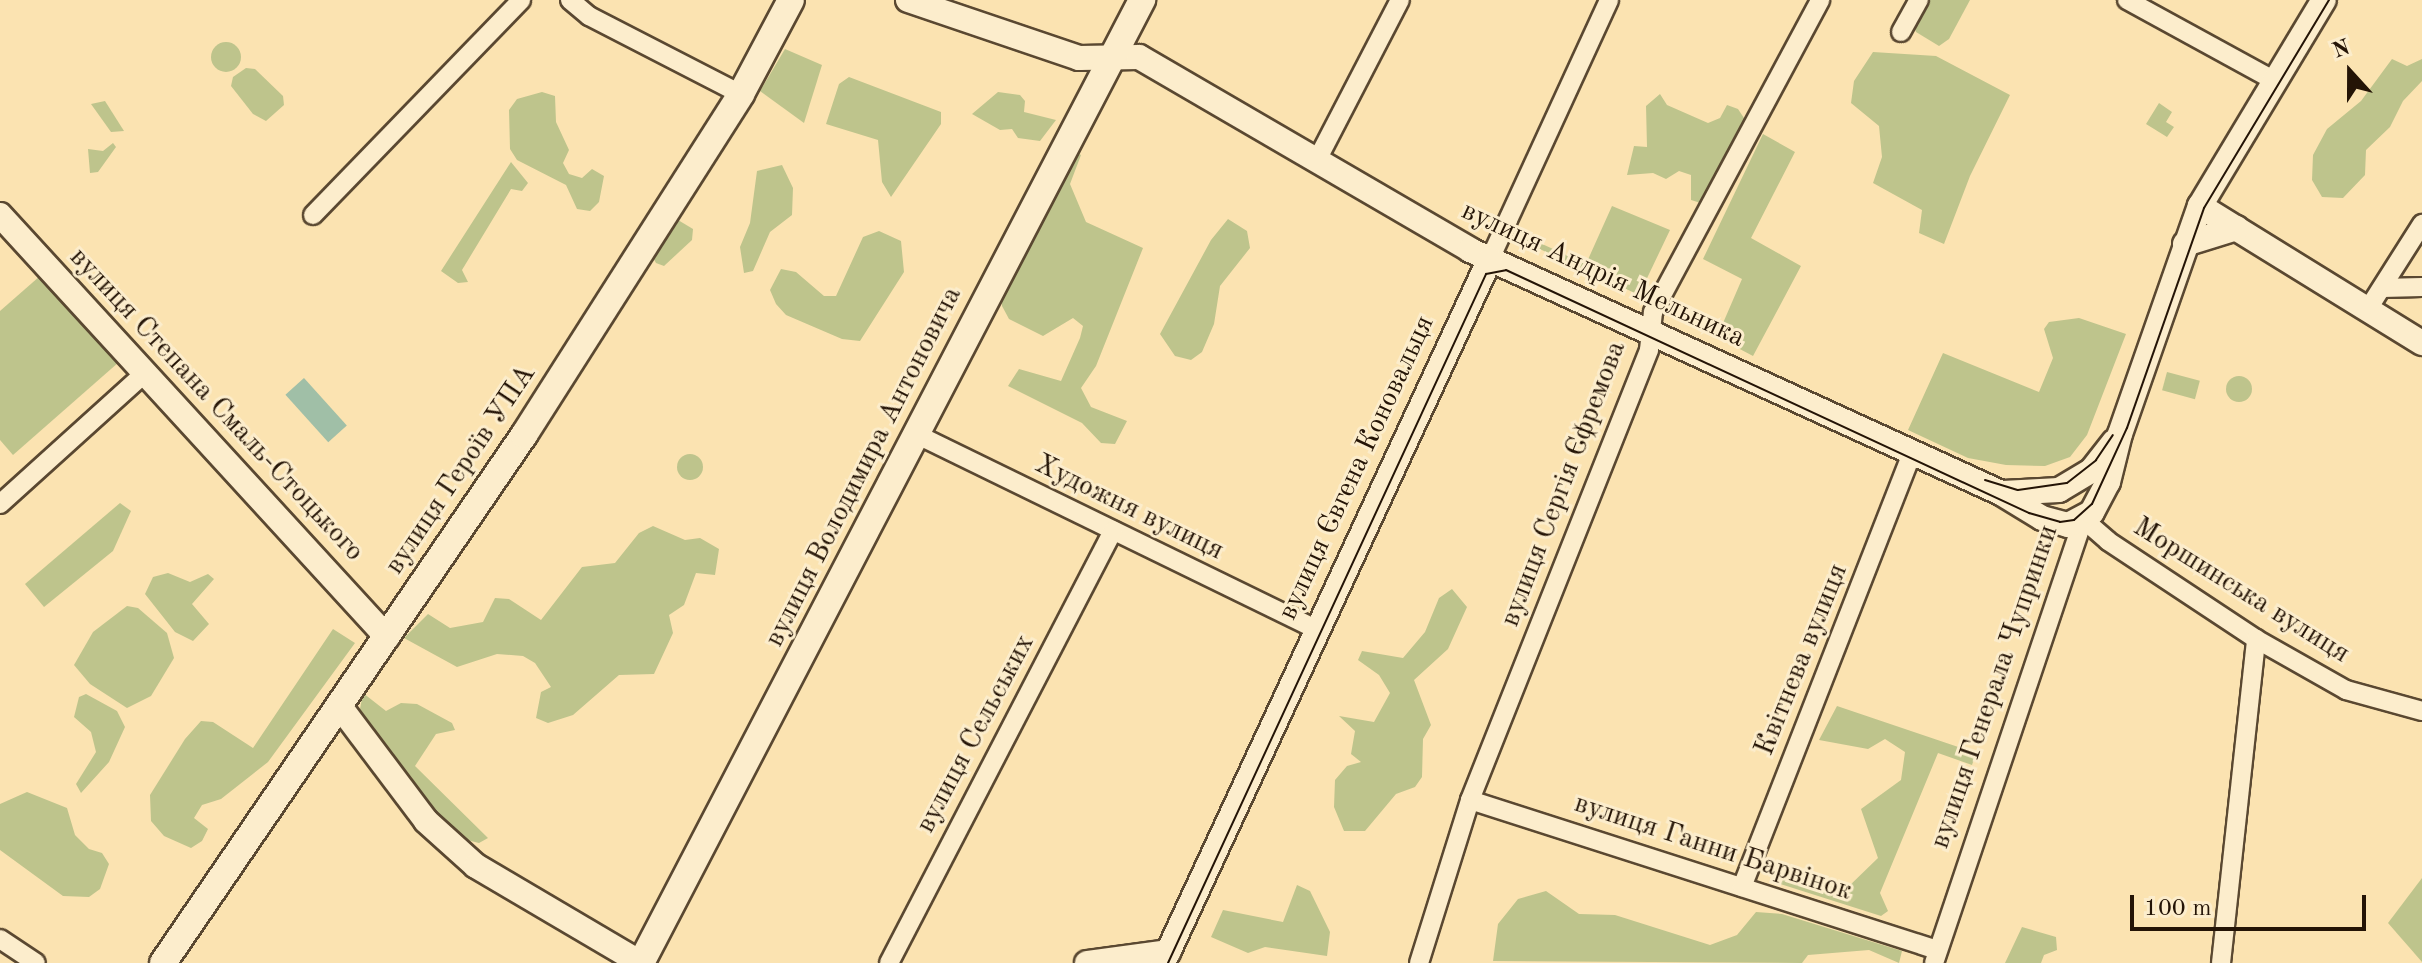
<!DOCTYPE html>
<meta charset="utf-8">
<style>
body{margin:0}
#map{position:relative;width:2422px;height:963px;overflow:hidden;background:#fbe3b1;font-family:"Old Standard TT",serif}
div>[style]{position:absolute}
.green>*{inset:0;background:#bec48c;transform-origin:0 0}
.round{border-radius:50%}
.water>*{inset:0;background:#a0bfa7;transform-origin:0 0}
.roads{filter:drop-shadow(2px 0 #5a4831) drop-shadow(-2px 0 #5a4831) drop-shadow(0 2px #5a4831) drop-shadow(0 -2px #5a4831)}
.minor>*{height:18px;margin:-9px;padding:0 9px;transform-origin:9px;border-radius:9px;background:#fcedcc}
.tertiary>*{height:24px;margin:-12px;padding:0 12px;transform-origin:12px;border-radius:12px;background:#fcedcc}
.secondary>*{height:26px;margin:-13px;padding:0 13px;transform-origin:13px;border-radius:13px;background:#fcedcc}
.tram>*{height:2px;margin:-1px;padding:0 1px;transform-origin:1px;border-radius:1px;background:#241406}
span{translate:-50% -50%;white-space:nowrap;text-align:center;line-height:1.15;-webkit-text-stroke:6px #fcedcc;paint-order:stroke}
.street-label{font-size:28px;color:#241406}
.north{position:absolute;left:2310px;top:32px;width:80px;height:80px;-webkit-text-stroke:6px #fcedcc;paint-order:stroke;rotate:339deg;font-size:22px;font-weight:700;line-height:32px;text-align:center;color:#241406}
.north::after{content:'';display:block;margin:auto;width:28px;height:36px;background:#241406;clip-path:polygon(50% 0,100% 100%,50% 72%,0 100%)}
.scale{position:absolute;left:2130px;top:895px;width:236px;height:36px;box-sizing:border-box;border:4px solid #241406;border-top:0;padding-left:10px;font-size:24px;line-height:28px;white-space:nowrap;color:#241406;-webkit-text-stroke:6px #fcedcc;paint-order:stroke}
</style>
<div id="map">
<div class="green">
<i style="clip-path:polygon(1926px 0,1970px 0,1949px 39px,1939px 46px,1916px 32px,1913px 23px)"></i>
<i class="round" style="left:211px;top:42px;width:30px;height:30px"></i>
<i style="clip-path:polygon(785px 49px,822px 65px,804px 123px,760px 91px)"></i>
<i style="clip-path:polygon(1873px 52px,1936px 56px,2010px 95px,1970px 176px,1944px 244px,1919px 233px,1922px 210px,1873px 183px,1882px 157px,1879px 126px,1851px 103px,1854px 81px)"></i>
<i style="clip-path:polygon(2392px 59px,2407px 66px,2422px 59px,2422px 81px,2403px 101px,2390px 127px,2366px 150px,2365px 175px,2343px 198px,2322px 197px,2312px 180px,2313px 155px,2327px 129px,2361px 101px)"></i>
<i style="clip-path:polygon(246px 68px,255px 69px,283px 96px,284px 105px,266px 121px,253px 114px,231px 86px,233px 77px)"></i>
<i style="clip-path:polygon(849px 77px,941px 112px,941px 124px,891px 197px,882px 182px,878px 140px,826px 124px,839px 84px)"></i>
<i style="clip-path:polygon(542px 92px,555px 96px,556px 122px,569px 150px,563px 163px,569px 174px,582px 178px,592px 169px,604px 176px,599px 202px,590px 211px,577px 209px,566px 185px,517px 160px,510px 149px,509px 110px,517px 99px)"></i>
<i style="clip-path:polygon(998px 92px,1020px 95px,1025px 101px,1024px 112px,1056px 120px,1040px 141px,1018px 138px,1012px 129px,1000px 130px,972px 114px)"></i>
<i style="clip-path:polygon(1660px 94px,1667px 105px,1708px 123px,1720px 118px,1727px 105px,1738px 109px,1746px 121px,1704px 204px,1691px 200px,1691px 175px,1679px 171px,1666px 179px,1653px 173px,1627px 175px,1634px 146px,1647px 147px,1646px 106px)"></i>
<i style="clip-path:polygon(105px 101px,124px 131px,111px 132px,91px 104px)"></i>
<i style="clip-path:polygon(2159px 103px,2172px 112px,2166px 122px,2174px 127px,2167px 137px,2146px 124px)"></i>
<i style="clip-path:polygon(1763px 134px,1795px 152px,1751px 238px,1801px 266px,1753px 356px,1717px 337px,1742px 279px,1703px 259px)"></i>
<i style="clip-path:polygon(113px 143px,116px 147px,98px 172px,90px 173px,88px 149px,103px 151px)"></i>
<i style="clip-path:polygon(1073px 151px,1081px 155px,1070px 184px,1086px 222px,1143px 248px,1096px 366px,1081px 388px,1091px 407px,1127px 421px,1115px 444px,1101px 443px,1082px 423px,1008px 386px,1019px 369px,1061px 381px,1080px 338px,1083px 326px,1073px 318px,1043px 336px,1009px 319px,1002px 306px,1002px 293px)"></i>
<i style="clip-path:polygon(511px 162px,528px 183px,522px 191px,511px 189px,462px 270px,468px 282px,458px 283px,441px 271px)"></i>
<i style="clip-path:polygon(782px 165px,793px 188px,792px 215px,770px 232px,753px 271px,744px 273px,740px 247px,750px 223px,757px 171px)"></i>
<i style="clip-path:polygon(1612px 206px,1670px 230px,1639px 295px,1516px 238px,1518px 233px,1586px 264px)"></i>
<i style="clip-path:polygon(1228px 219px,1247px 231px,1250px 248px,1220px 286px,1214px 324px,1202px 352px,1191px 360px,1175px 356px,1160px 334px,1211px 240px)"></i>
<i style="clip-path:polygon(678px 220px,693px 229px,692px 240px,664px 266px,656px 263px,652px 256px)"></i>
<i style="clip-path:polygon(879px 231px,901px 241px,904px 272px,860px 341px,842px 339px,786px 315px,776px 304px,770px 290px,781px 269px,796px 272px,824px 296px,836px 296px,863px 237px)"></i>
<i style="clip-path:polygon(40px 276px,119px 362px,13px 455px,0 440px,0 311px)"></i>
<i style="clip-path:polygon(2079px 318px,2126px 334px,2087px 435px,2070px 457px,2045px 466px,2006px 465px,1968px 458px,1908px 430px,1943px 353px,2039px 392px,2053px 358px,2044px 329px,2049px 322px)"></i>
<i style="left:2167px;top:372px;width:34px;height:19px;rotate:15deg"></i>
<i class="round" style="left:2226px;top:376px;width:26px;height:26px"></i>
<i class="round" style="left:677px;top:454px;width:26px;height:26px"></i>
<i style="clip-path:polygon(120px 503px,131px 511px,113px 551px,44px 607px,25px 584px)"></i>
<i style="clip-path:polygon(653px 526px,685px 540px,700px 538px,719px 549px,715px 575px,696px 573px,684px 605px,669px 615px,673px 633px,654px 674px,619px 675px,573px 715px,548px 723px,536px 718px,541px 692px,551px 687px,535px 663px,523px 656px,497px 654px,457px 667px,404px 638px,428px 614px,450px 628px,483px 622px,495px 598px,509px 599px,541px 620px,582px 567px,615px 563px,639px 533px)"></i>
<i style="clip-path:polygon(168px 573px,190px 582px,208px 574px,214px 579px,192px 604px,209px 624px,193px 641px,175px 632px,145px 594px,153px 577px)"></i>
<i style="clip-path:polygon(1452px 589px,1467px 607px,1448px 649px,1414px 680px,1431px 725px,1423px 739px,1422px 777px,1415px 787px,1396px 794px,1365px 831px,1344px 831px,1334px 807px,1335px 780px,1347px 766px,1361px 762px,1351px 754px,1355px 731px,1339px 716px,1374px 722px,1390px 693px,1379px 675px,1358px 660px,1362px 651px,1403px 658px,1425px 632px,1439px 598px)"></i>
<i style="clip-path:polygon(127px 606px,138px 608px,167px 633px,174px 658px,151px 696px,127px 708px,90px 684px,74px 665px,93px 632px)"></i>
<i style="clip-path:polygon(333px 629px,355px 643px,268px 762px,221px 799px,202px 805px,194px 818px,208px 829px,202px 841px,191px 848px,164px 836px,151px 821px,150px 795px,185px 739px,201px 721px,213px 722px,253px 748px)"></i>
<i style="clip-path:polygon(363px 693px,386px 711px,401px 703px,417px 704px,452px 723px,455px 730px,436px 734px,415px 766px,488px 838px,479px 843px,459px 838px,417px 794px,360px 709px)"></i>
<i style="clip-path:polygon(86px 694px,117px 711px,125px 727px,109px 762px,81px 793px,76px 784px,96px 752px,91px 732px,74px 717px,79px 697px)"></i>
<i style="clip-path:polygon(1837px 706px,1976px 753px,1972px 765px,1938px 753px,1880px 893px,1888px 911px,1881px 916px,1777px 883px,1782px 872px,1846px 889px,1878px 858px,1861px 809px,1901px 780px,1905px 752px,1885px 739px,1868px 749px,1819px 740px)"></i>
<i style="clip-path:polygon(27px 792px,67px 808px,75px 835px,89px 849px,102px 853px,109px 864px,100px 889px,89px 897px,63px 896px,0 850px,0 804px)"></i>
<i style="clip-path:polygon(2422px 878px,2422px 962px,2388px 923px)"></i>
<i style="clip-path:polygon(1297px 885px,1310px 891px,1330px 932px,1327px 956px,1265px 947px,1248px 953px,1211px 937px,1223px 910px,1283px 922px)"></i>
<i style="clip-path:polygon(1546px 891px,1579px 914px,1615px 915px,1710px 945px,1737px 935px,1756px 912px,1782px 914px,1902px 951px,1899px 963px,1869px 950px,1808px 955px,1802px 963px,1493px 961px,1498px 924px,1518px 899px)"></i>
<i style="clip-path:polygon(2022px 927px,2056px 937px,2057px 950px,2044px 955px,2041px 963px,2005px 963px)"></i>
</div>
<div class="water">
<i style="left:304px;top:378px;width:64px;height:25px;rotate:48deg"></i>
</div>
<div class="roads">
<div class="minor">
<i style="left:570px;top:0;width:25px;rotate:40deg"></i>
<i style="left:589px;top:16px;width:171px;rotate:27.2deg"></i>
<i style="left:2127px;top:0;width:169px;rotate:28.7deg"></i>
<i style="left:1901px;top:32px;width:37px;rotate:-61deg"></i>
<i style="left:1317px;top:160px;width:180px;rotate:-62.6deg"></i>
<i style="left:313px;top:215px;width:299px;rotate:-45.9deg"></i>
<i style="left:1490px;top:259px;width:285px;rotate:-65.3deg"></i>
<i style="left:2382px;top:288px;width:40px;rotate:-1.4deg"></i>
<i style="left:2368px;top:309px;width:101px;rotate:-57.6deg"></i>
<i style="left:918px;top:435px;width:444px;rotate:26deg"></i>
<i style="left:0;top:504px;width:195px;rotate:-42.1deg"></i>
<i style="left:2083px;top:519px;width:33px;rotate:41deg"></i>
<i style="left:2108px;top:541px;width:178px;rotate:33.5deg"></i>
<i style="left:2256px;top:639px;width:103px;rotate:29.5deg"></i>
<i style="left:2346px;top:690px;width:79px;rotate:15.4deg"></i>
<i style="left:1470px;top:800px;width:491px;rotate:17.8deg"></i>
<i style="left:1742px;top:887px;width:466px;rotate:-68.6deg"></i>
<i style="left:0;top:939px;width:43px;rotate:33.7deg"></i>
<i style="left:889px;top:963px;width:487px;rotate:-62.6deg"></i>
<i style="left:1419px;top:963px;width:171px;rotate:-72.6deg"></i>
<i style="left:1470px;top:800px;width:484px;rotate:-68.3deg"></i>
<i style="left:1649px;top:350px;width:38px;rotate:-84deg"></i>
<i style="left:1653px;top:312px;width:354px;rotate:-61.8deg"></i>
<i style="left:1934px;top:963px;width:468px;rotate:-71.4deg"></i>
<i style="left:2221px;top:963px;width:326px;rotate:-83.8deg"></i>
</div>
<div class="tertiary">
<i style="left:908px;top:0;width:181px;rotate:18.7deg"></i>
<i style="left:1079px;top:58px;width:60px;rotate:-1deg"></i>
<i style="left:1139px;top:57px;width:383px;rotate:30.2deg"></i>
<i style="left:1470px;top:250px;width:584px;rotate:24.59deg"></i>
<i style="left:2001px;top:493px;width:48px;rotate:31.4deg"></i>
<i style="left:2042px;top:518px;width:27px;rotate:15deg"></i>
<i style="left:2068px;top:525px;width:27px;rotate:-28deg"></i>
<i style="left:2092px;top:512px;width:34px;rotate:-62deg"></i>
<i style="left:2108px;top:482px;width:49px;rotate:-76deg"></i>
<i style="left:2120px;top:434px;width:242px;rotate:-70.7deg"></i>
<i style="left:2200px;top:206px;width:240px;rotate:-59deg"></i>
<i style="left:2200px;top:206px;width:261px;rotate:31.7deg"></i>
<i style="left:0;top:215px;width:573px;rotate:47.48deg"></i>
<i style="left:2185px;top:244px;width:54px;rotate:-17.1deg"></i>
<i style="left:2003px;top:493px;width:56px;rotate:-3.1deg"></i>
<i style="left:2059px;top:490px;width:39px;rotate:-31deg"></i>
<i style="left:2092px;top:470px;width:36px;rotate:-52deg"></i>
<i style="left:341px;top:708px;width:141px;rotate:53deg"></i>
<i style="left:426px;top:821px;width:67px;rotate:42deg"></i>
<i style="left:476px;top:866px;width:191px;rotate:30.5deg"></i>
<i style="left:1087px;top:963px;width:82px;rotate:-7.7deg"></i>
<i style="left:1163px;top:963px;width:776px;rotate:-65.09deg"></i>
</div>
<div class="secondary">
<i style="left:163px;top:963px;width:640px;rotate:-55.64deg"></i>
<i style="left:524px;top:435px;width:404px;rotate:-57.5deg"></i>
<i style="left:741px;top:94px;width:106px;rotate:-62deg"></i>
<i style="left:641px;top:963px;width:1086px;rotate:-62.51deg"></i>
</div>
</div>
<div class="tram">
<i style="left:1985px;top:480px;width:34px;rotate:17deg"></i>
<i style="left:2018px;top:490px;width:49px;rotate:-8.1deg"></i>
<i style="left:2067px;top:483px;width:37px;rotate:-38deg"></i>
<i style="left:2096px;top:460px;width:30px;rotate:-56deg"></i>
<i style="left:1168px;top:963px;width:759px;rotate:-65.22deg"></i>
<i style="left:1486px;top:274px;width:20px;rotate:-11deg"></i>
<i style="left:1506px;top:270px;width:577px;rotate:24.92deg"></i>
<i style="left:2029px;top:513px;width:32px;rotate:16deg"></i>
<i style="left:2060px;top:522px;width:14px;rotate:-8deg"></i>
<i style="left:2074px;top:520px;width:24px;rotate:-42deg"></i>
<i style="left:2092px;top:504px;width:84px;rotate:-65.3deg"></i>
<i style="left:2127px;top:428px;width:233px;rotate:-70.7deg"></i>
<i style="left:2204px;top:208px;width:243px;rotate:-59deg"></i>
</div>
<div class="street-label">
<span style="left:1603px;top:275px;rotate:25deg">вулиця Андрія Мельника</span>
<span style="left:216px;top:405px;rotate:47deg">вулиця Степана Смаль-Стоцького</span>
<span style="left:864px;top:467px;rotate:-63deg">вулиця Володимира Антоновича</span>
<span style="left:1357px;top:468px;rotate:-65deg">вулиця Євгена Коновальця</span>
<span style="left:461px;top:470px;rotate:-56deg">вулиця Героїв УПА</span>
<span style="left:1564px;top:484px;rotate:-69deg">вулиця Сергія Єфремова</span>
<span style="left:1129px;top:508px;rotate:26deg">Художня вулиця</span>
<span style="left:2241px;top:591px;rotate:32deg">Моршинська вулиця</span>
<span style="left:1802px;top:660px;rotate:-68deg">Квітнева вулиця</span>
<span style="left:1995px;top:687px;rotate:-71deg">вулиця Генерала Чупринки</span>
<span style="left:976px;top:734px;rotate:-62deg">вулиця Сельських</span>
<span style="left:1713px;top:848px;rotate:18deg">вулиця Ганни Барвінок</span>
</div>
<div class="north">N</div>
<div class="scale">100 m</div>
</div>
